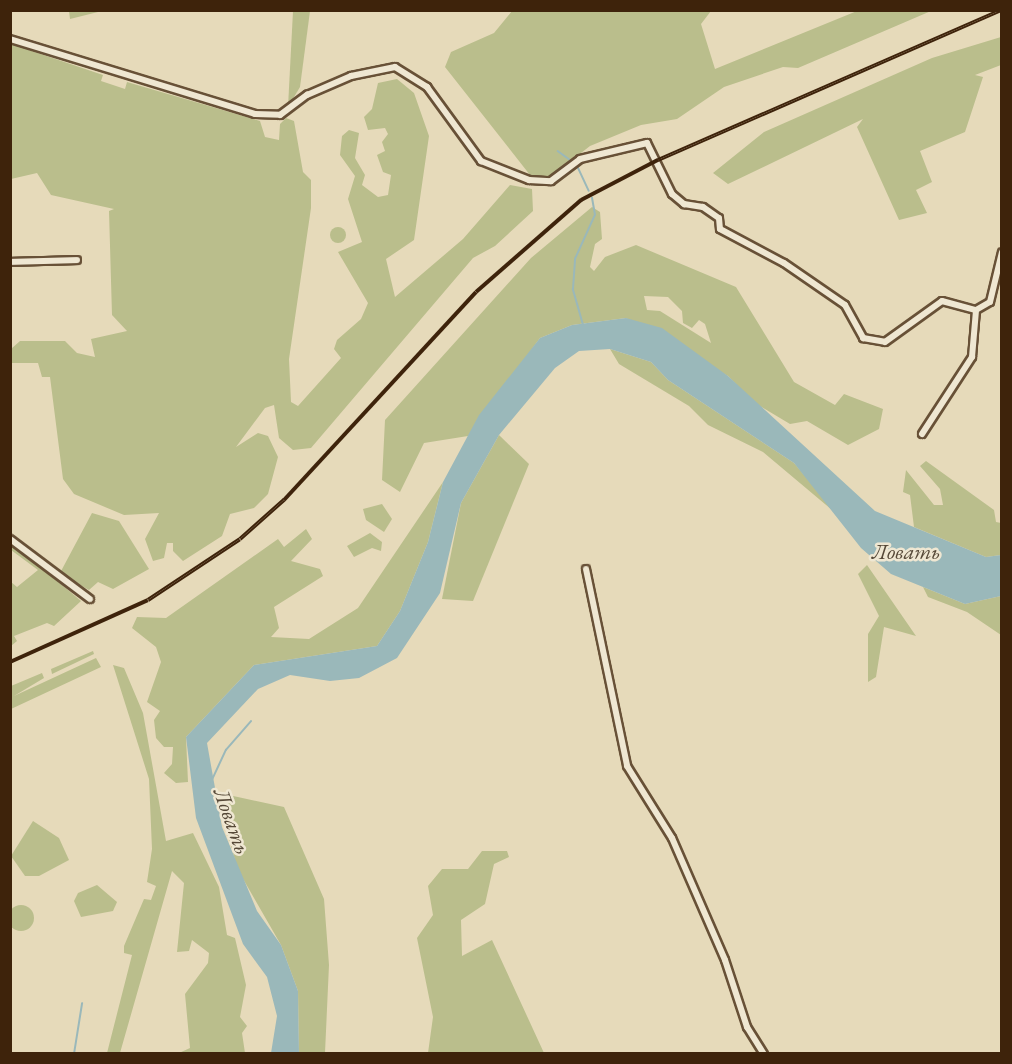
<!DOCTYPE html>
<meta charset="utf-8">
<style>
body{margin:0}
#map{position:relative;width:1012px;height:1064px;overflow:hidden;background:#e6daba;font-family:"EB Garamond",serif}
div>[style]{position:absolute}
.green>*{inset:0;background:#babe8c}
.round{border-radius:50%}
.water>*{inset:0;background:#9ab8ba}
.stream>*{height:1.5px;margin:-0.75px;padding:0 0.75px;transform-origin:0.75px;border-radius:0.75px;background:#9ab8ba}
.roads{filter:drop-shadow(2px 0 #685137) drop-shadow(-2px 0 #685137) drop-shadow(0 2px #685137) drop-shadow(0 -2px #685137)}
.minor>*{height:6px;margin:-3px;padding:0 3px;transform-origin:3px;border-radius:3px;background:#efe7d2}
.rail>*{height:4px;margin-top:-2px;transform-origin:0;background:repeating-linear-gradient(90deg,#efe7d2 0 4.5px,#3e230b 0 9px);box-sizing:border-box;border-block:2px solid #3e230b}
span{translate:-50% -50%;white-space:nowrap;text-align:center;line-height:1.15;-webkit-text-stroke:5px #efe7d2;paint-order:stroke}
.water-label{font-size:22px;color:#554837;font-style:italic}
.frame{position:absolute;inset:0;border:12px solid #3e230b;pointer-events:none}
</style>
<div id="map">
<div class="green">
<i style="clip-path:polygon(69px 11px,69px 10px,102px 11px,70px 19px)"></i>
<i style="clip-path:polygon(293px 11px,310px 11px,300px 87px,288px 107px)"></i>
<i style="clip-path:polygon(512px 11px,711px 11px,701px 24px,715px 69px,857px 11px,931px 11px,798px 68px,783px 67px,724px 87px,677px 119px,641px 125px,590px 146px,550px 177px,530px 175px,445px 67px,451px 52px,494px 33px)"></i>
<i style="clip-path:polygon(1001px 37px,1001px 65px,975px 75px,983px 77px,965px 132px,920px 151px,932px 182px,916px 190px,927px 213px,899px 220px,857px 127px,863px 119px,728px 184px,713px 173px,764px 132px,932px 58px)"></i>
<i style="clip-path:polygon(11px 44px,103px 75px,101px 81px,125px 89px,127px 82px,260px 121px,265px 137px,279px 140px,280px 124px,286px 118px,294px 121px,303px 172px,311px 180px,311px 208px,289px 359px,291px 402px,298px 406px,341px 358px,334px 349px,337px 340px,361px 319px,368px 303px,338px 252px,362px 242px,348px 199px,355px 176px,340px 155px,342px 136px,349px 130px,359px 133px,355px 158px,365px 175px,362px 185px,378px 197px,388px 195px,391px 175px,383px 172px,377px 155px,385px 151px,382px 142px,388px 134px,385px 128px,368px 130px,364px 117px,372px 109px,378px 83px,397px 79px,414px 93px,429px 136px,414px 240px,386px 259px,395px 297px,463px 239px,510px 185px,532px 189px,533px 211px,495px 246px,473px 258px,311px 448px,293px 450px,279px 438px,274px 405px,265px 408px,236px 447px,258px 433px,268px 436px,278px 457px,268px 494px,254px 508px,230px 514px,222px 536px,183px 561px,173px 551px,173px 543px,167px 543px,164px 558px,153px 561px,145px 539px,159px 513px,124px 515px,74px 494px,63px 479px,50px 377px,42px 377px,38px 363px,11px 363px,11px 349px,20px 341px,65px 341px,77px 353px,95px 357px,91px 339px,127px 331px,112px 315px,109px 211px,114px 209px,51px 195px,37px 173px,11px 179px)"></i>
<i style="clip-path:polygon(evenodd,592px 207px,600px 212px,602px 239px,595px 244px,590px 267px,594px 271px,605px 257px,636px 245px,736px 287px,794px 382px,835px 405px,844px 394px,883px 409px,879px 429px,848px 445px,807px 421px,790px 424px,755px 403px,728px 376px,626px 318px,572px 325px,540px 338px,468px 436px,424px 443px,400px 492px,382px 480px,385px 420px,531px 258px,592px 207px,644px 296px,668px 297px,682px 311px,683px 323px,692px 328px,699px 320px,705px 324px,711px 343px,660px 311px,647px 310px,644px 296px)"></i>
<i class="round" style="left:330px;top:227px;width:16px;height:16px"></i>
<i style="clip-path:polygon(610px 349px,651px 362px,668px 380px,794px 463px,838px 515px,763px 452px,708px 425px,689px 406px,619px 364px)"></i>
<i style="clip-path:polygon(499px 435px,529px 464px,473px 601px,442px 599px,461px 503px)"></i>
<i style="clip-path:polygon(926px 461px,994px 510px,996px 522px,1001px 523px,1001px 555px,986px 557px,914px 527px,910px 495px,903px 492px,906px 470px,934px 505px,943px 505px,940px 489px,920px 466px)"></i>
<i style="clip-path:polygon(443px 482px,428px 542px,400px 611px,377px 646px,254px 665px,186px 737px,188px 782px,176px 783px,164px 773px,172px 764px,173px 747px,164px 747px,156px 738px,154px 720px,160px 711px,147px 702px,161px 662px,156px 647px,132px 628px,137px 617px,166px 618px,278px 539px,284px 547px,306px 529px,312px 539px,291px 561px,320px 569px,323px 576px,274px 607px,279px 628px,271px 637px,309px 639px,358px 608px)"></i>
<i style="clip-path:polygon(382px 504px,392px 519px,384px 532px,366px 520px,363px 509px)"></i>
<i style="clip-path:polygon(92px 513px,119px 521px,149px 569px,113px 589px,98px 582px,89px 590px,60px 573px)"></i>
<i style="clip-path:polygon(370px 533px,382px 542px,381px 551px,372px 548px,354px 557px,347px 546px)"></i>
<i style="clip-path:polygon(10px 541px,81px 601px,54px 626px,47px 623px,14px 636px,17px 641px,11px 646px,11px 582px,17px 587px,38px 570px,11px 550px)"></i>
<i style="clip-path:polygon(867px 565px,916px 636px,884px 627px,876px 677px,868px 682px,868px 634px,879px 616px,858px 574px)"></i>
<i style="clip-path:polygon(923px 587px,965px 604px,1001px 596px,1001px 635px,967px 612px,928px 597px)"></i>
<i style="clip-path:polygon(93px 651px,94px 654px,52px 674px,51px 669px)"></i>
<i style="clip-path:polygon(96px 658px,101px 667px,11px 709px,11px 686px,42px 673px,44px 678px,14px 696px)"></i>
<i style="clip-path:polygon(113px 665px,124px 668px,143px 713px,166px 841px,193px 833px,219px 887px,227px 935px,235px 938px,246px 985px,240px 1017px,247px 1026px,242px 1033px,245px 1053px,179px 1053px,190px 1048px,185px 994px,208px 963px,209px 953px,192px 940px,189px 951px,177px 952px,184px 883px,172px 871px,120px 1053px,107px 1053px,132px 955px,124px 953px,124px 946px,144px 899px,151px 900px,156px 886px,147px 882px,152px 849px,149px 779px)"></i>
<i style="clip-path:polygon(215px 792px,284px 807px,324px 899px,329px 965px,325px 1053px,299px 1053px,298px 991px,281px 945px,238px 870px)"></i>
<i style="clip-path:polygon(33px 821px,59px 838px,69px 860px,39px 876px,25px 876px,11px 856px)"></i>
<i style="clip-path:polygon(482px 851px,507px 851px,509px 857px,494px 864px,485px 904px,461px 920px,462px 956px,492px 940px,544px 1053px,428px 1053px,433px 1017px,417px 938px,433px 915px,428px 886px,442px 869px,468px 869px)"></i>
<i style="clip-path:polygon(97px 885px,117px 902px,113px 911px,81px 917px,74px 901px,78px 893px)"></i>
<i class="round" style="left:8px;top:905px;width:26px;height:26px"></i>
</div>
<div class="water">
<i style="clip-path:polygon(626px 318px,662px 328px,728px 376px,875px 511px,986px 557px,1001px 555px,1001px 596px,965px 604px,891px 574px,861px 548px,794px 463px,668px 380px,651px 362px,610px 349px,579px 351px,555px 368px,499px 435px,461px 503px,440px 593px,397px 658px,359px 678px,330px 681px,290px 675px,258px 689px,207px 743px,222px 827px,257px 911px,281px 945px,298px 991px,299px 1053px,271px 1053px,277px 1016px,267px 977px,243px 944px,196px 818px,186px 737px,254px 665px,377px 646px,400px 611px,428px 542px,443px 482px,479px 415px,540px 338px,572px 325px)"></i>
</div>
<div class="stream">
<i style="left:558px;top:151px;width:14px;rotate:36deg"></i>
<i style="left:578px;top:167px;width:26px;rotate:65deg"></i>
<i style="left:583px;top:325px;width:37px;rotate:-106deg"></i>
<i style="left:573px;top:289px;width:30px;rotate:-86deg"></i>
<i style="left:575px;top:259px;width:48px;rotate:-65.6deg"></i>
<i style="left:595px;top:215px;width:17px;rotate:-100deg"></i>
<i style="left:211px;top:782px;width:35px;rotate:-65deg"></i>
<i style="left:226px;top:750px;width:38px;rotate:-49deg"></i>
<i style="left:74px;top:1054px;width:51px;rotate:-80.9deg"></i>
</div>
<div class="roads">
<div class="minor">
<i style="left:10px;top:39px;width:256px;rotate:17deg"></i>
<i style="left:255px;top:114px;width:25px;rotate:2deg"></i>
<i style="left:280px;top:115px;width:34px;rotate:-37deg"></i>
<i style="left:307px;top:95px;width:48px;rotate:-23.4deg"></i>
<i style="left:351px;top:76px;width:45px;rotate:-11.6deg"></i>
<i style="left:395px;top:67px;width:38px;rotate:32deg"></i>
<i style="left:427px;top:87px;width:92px;rotate:53.9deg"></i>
<i style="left:481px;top:161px;width:52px;rotate:21.6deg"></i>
<i style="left:529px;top:180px;width:22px;rotate:3deg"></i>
<i style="left:551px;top:181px;width:36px;rotate:-37deg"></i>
<i style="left:580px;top:159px;width:69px;rotate:-13.4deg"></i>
<i style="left:647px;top:143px;width:57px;rotate:63.9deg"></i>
<i style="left:672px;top:194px;width:16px;rotate:40deg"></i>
<i style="left:684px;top:204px;width:19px;rotate:9deg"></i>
<i style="left:703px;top:207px;width:19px;rotate:35deg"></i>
<i style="left:719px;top:218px;width:11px;rotate:85deg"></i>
<i style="left:720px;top:229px;width:72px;rotate:28deg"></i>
<i style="left:784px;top:263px;width:74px;rotate:34.5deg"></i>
<i style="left:845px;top:305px;width:38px;rotate:61deg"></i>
<i style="left:863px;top:338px;width:22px;rotate:10deg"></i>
<i style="left:885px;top:342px;width:70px;rotate:-35.7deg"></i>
<i style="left:942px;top:301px;width:35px;rotate:15deg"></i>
<i style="left:10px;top:262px;width:67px;rotate:-1.7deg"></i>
<i style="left:922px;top:434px;width:92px;rotate:-57deg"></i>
<i style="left:972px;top:357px;width:47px;rotate:-85.1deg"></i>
<i style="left:976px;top:310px;width:16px;rotate:-30deg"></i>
<i style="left:990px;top:302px;width:51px;rotate:-76.5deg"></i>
<i style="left:10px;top:539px;width:100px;rotate:36.9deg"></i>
<i style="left:586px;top:569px;width:201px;rotate:78.2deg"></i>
<i style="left:627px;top:766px;width:85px;rotate:58deg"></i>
<i style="left:672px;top:838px;width:133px;rotate:66.5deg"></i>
<i style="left:725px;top:960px;width:71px;rotate:71.8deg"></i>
<i style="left:747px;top:1027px;width:32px;rotate:58deg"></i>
</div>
</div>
<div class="rail">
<i style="left:10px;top:662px;width:151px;rotate:-24.2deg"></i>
<i style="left:148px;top:600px;width:110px;rotate:-33.5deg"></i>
<i style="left:240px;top:539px;width:59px;rotate:-41.6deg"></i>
<i style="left:284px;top:500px;width:283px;rotate:-47.3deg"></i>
<i style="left:476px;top:292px;width:140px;rotate:-41.2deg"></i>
<i style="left:581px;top:200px;width:87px;rotate:-27.5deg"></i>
<i style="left:658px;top:160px;width:374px;rotate:-23.6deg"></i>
</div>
<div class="water-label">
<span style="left:906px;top:552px">Ловать</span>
<span style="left:232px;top:821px;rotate:70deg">Ловать</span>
</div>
<div class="frame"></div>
</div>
